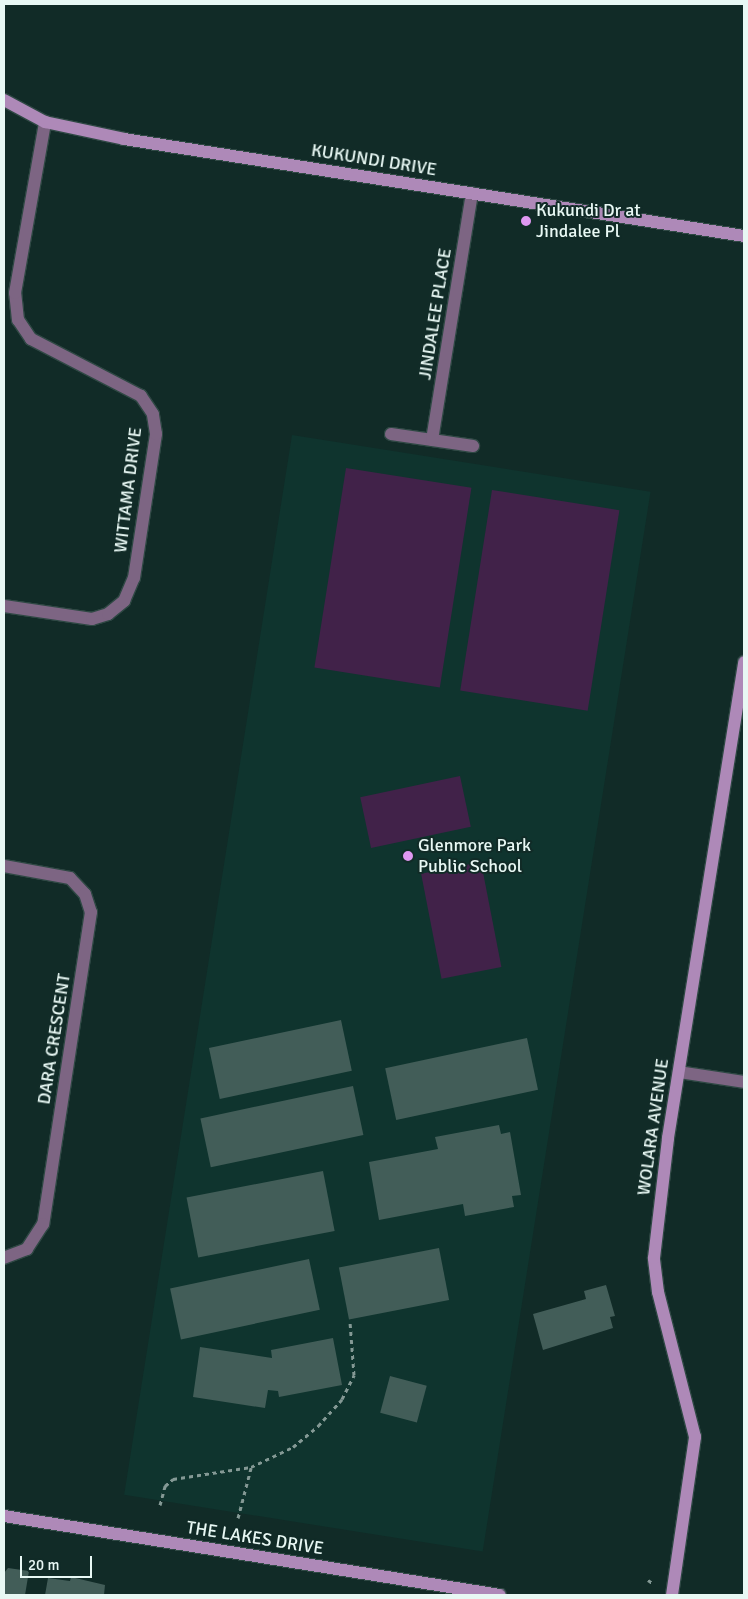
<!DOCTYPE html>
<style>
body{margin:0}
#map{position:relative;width:748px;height:1599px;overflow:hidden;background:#112b27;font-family:Signika,sans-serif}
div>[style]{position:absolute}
.built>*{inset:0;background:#0f342e;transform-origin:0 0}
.green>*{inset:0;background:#412249;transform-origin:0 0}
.building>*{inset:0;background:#425d58;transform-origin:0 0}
.path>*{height:3px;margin-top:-1.5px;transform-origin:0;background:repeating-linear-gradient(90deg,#849995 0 4px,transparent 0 8px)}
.roads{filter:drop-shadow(1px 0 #2f4844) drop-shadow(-1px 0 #2f4844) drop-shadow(0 1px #2f4844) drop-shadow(0 -1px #2f4844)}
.street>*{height:12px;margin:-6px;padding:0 6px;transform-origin:6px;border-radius:6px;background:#7d6583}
.secondary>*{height:12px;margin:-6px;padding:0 6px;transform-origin:6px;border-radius:6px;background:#ae89b8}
.dots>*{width:14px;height:14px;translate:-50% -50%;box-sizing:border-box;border:2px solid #112b27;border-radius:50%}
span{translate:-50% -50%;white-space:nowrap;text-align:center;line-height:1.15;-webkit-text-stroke:4px #112b27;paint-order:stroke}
.street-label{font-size:18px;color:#e8f8f4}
.poi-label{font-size:18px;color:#e8f8f4}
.left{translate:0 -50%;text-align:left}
.frame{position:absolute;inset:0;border:5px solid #e8f8f4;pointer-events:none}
.scale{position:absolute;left:20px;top:1556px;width:72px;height:22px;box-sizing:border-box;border:2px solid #e8f8f4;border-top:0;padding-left:6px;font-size:15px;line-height:18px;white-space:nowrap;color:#e8f8f4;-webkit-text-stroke:4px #112b27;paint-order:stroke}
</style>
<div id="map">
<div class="built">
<i style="left:292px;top:435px;width:363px;height:1073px;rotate:9deg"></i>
</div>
<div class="green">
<i style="left:346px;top:468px;width:127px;height:202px;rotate:9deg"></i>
<i style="left:492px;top:490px;width:129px;height:203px;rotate:9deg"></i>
<i style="left:460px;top:776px;width:52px;height:102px;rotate:78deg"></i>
<i style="left:481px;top:862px;width:107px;height:61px;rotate:79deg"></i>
</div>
<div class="building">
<i style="left:341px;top:1020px;width:52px;height:135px;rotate:78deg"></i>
<i style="left:527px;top:1038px;width:53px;height:145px;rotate:78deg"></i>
<i style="left:353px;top:1086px;width:50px;height:156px;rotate:78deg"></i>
<i style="clip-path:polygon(499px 1125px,501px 1134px,510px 1132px,521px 1195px,512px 1196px,514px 1207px,465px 1216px,463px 1204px,379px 1220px,369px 1162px,438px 1149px,435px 1137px)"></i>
<i style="left:323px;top:1171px;width:61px;height:139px;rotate:79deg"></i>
<i style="left:439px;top:1248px;width:53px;height:102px;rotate:79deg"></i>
<i style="left:309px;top:1259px;width:52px;height:142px;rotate:78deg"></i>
<i style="clip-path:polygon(606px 1285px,615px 1316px,610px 1317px,613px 1328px,543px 1350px,533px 1314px,586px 1299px,584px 1291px)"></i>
<i style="clip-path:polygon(333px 1338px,342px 1385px,279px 1397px,278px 1391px,268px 1390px,265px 1408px,193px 1397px,200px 1347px,272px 1358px,271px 1350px)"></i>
<i style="left:390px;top:1376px;width:38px;height:38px;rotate:15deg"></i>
<i style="clip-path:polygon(8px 1568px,29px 1571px,25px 1595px,4px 1595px,4px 1573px)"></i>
<i style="clip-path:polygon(71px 1577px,105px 1585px,104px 1595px,45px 1595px,48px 1578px,70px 1581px)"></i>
</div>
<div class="path">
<i style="left:160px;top:1505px;width:20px;rotate:-75deg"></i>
<i style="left:165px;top:1486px;width:11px;rotate:-41deg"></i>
<i style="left:173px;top:1479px;width:79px;rotate:-8.7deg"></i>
<i style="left:251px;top:1467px;width:47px;rotate:-25.5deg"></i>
<i style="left:293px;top:1447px;width:33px;rotate:-40deg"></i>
<i style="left:318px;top:1426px;width:36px;rotate:-48deg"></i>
<i style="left:342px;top:1399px;width:27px;rotate:-63deg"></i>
<i style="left:354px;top:1375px;width:53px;rotate:-94.3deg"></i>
<i style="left:238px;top:1518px;width:52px;rotate:-75.4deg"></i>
<i style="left:648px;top:1580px;width:7px;rotate:34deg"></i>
</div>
<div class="roads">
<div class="street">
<i style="left:391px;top:434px;width:83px;rotate:8.3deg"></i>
<i style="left:432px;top:440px;width:250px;rotate:-80.8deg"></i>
<i style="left:4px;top:606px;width:89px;rotate:8.4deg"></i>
<i style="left:92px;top:619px;width:17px;rotate:-17deg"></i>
<i style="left:108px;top:614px;width:21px;rotate:-39deg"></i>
<i style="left:124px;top:601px;width:25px;rotate:-67deg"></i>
<i style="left:134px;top:578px;width:146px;rotate:-81.3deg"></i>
<i style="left:156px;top:434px;width:20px;rotate:-99deg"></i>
<i style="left:153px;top:414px;width:22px;rotate:-124deg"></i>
<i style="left:141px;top:396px;width:124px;rotate:-152.6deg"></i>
<i style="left:31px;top:339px;width:23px;rotate:-124deg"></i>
<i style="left:18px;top:320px;width:27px;rotate:-96deg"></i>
<i style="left:15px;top:293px;width:174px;rotate:-80deg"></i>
<i style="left:4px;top:866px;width:67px;rotate:10.3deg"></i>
<i style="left:70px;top:878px;width:22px;rotate:47deg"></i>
<i style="left:85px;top:894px;width:19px;rotate:72deg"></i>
<i style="left:91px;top:912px;width:316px;rotate:98.7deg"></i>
<i style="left:43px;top:1224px;width:30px;rotate:123deg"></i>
<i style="left:27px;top:1249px;width:25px;rotate:159deg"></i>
<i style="left:679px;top:1072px;width:66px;rotate:8.7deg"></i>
</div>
<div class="secondary">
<i style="left:4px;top:100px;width:47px;rotate:28.2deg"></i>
<i style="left:45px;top:122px;width:81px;rotate:12.1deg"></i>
<i style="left:124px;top:139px;width:628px;rotate:8.89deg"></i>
<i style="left:4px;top:1516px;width:502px;rotate:9.05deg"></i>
<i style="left:672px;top:1595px;width:160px;rotate:-81.7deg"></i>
<i style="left:695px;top:1437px;width:150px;rotate:-104.3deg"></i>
<i style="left:658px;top:1292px;width:34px;rotate:-97deg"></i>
<i style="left:654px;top:1258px;width:121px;rotate:-83.3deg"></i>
<i style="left:668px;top:1138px;width:482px;rotate:-80.9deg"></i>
</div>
</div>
<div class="dots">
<i style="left:526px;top:221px;background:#df98f1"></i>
<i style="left:408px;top:856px;background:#df98f1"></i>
</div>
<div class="street-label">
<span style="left:374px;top:160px;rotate:9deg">KUKUNDI DRIVE</span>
<span style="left:435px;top:314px;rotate:-81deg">JINDALEE PLACE</span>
<span style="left:128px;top:490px;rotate:-83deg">WITTAMA DRIVE</span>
<span style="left:54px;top:1039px;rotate:-81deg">DARA CRESCENT</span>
<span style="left:653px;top:1127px;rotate:-82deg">WOLARA AVENUE</span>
<span style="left:255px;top:1538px;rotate:9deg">THE LAKES DRIVE</span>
</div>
<div class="poi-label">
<span class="left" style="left:536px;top:221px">Kukundi Dr at<br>Jindalee Pl</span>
<span class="left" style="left:418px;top:856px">Glenmore Park<br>Public School</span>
</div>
<div class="frame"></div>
<div class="scale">20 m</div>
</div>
